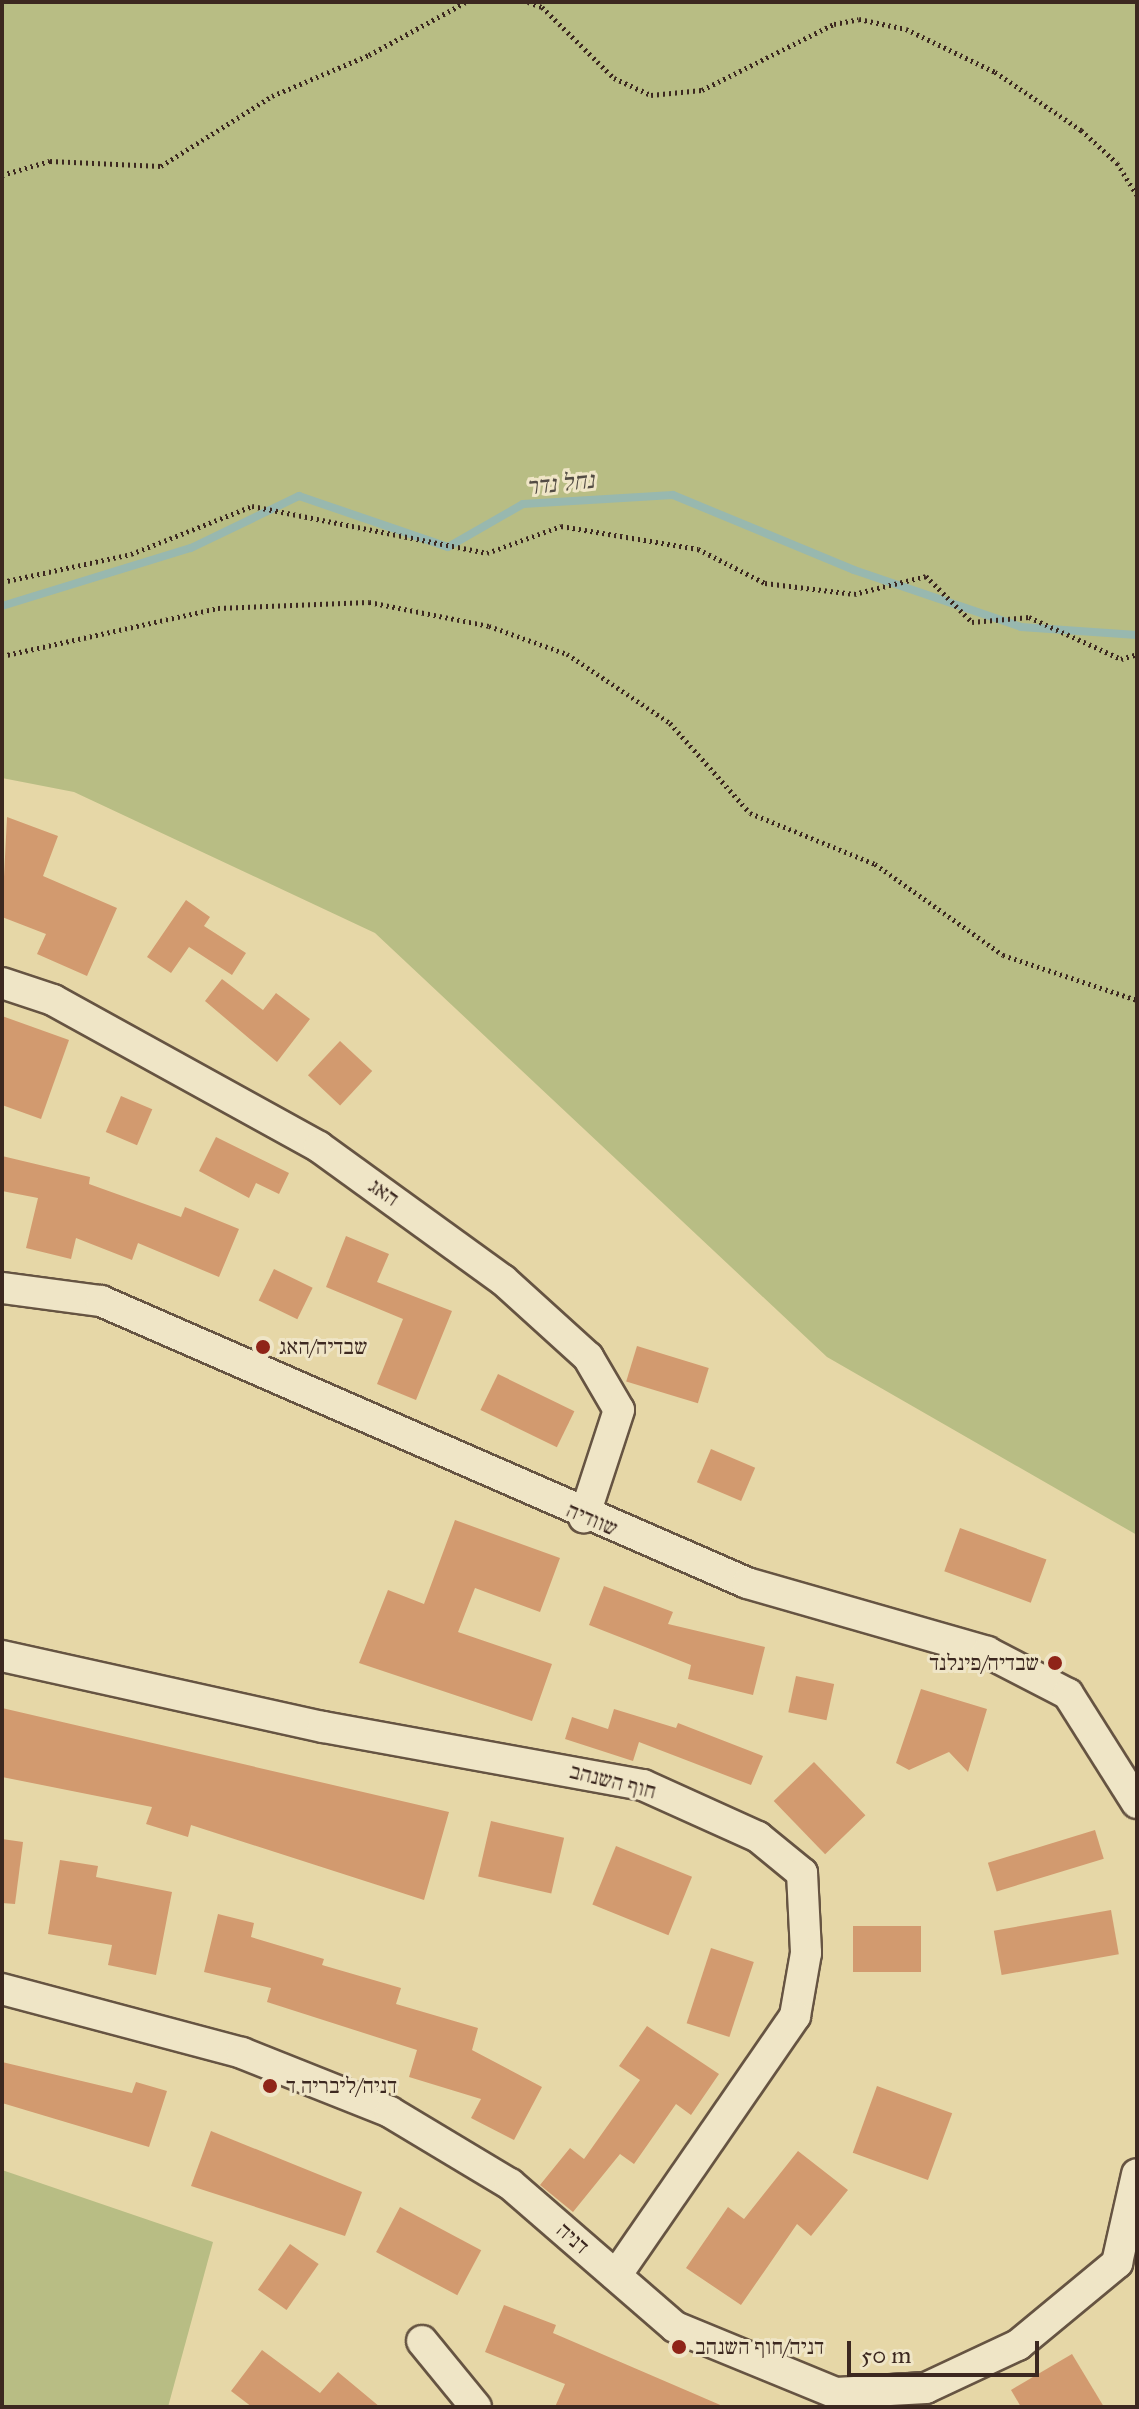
<!DOCTYPE html>
<meta charset="utf-8">
<style>
body{margin:0}
#map{position:relative;width:1139px;height:2409px;overflow:hidden;background:#e6d7a7;font-family:"IM FELL Great Primer","Frank Ruhl Libre",serif}
div>[style]{position:absolute}
.green>*{inset:0;background:#b8bd84}
.stream>*{height:8px;margin:-4px;padding:0 4px;transform-origin:4px;border-radius:4px;background:#98b8af}
.building>*{inset:0;background:#d29a6f;transform-origin:0 0}
.path>*{height:5px;margin-top:-2.5px;transform-origin:0;background:repeating-linear-gradient(90deg,#3c2820 0 2px,transparent 0 6px)}
.roads{filter:drop-shadow(2px 0 #665442) drop-shadow(-2px 0 #665442) drop-shadow(0 2px #665442) drop-shadow(0 -2px #665442)}
.minor>*{height:30px;margin:-15px;padding:0 15px;transform-origin:15px;border-radius:15px;background:#efe5c6}
.dots>*{width:22px;height:22px;translate:-50% -50%;box-sizing:border-box;border:4px solid #efe5c6;border-radius:50%}
span{translate:-50% -50%;white-space:nowrap;text-align:center;line-height:1.15;-webkit-text-stroke:6px #efe5c6;paint-order:stroke}
.street-label{font-size:22px;color:#3c2820}
.poi-label{font-size:22px;color:#3c2820}
.left{translate:0 -50%;text-align:left}
.right{translate:-100% -50%;text-align:right}
.water-label{font-size:24px;color:#534c44;font-style:italic}
.frame{position:absolute;inset:0;border:4px solid #3c2820;pointer-events:none}
.scale{position:absolute;left:847px;top:2341px;width:192px;height:36px;box-sizing:border-box;border:4px solid #3c2820;border-top:0;padding-left:10px;font-size:24px;line-height:28px;white-space:nowrap;color:#3c2820;-webkit-text-stroke:6px #efe5c6;paint-order:stroke}
</style>
<div id="map">
<div class="green">
<i style="clip-path:polygon(2px 2px,1137px 2px,1137px 1535px,827px 1357px,375px 933px,74px 792px,2px 778px)"></i>
<i style="clip-path:polygon(2px 2170px,213px 2242px,168px 2407px,2px 2407px)"></i>
</div>
<div class="stream">
<i style="left:2px;top:606px;width:198px;rotate:-17.1deg"></i>
<i style="left:191px;top:548px;width:120px;rotate:-25.7deg"></i>
<i style="left:299px;top:496px;width:157px;rotate:18.9deg"></i>
<i style="left:448px;top:547px;width:86px;rotate:-29.8deg"></i>
<i style="left:523px;top:504px;width:150px;rotate:-3.4deg"></i>
<i style="left:673px;top:495px;width:196px;rotate:22.5deg"></i>
<i style="left:854px;top:570px;width:176px;rotate:18.8deg"></i>
<i style="left:1021px;top:627px;width:116px;rotate:3.9deg"></i>
</div>
<div class="building">
<i style="clip-path:polygon(7px 817px,58px 836px,43px 876px,117px 908px,87px 976px,37px 954px,46px 934px,2px 917px)"></i>
<i style="clip-path:polygon(186px 900px,210px 917px,204px 926px,246px 953px,232px 975px,189px 947px,171px 973px,147px 957px)"></i>
<i style="clip-path:polygon(222px 979px,263px 1010px,276px 993px,310px 1019px,277px 1062px,205px 1001px)"></i>
<i style="clip-path:polygon(2px 1016px,69px 1040px,41px 1119px,2px 1105px)"></i>
<i style="left:340px;top:1041px;width:44px;height:47px;rotate:43deg"></i>
<i style="left:121px;top:1096px;width:34px;height:39px;rotate:23deg"></i>
<i style="clip-path:polygon(216px 1137px,289px 1173px,279px 1194px,256px 1183px,249px 1198px,199px 1171px)"></i>
<i style="clip-path:polygon(2px 1156px,90px 1177px,89px 1184px,181px 1217px,185px 1207px,239px 1229px,219px 1277px,138px 1243px,132px 1260px,76px 1238px,71px 1259px,26px 1248px,38px 1198px,2px 1191px)"></i>
<i style="clip-path:polygon(346px 1236px,389px 1254px,377px 1282px,452px 1311px,416px 1400px,377px 1384px,403px 1319px,326px 1287px)"></i>
<i style="left:274px;top:1269px;width:43px;height:35px;rotate:26deg"></i>
<i style="left:637px;top:1346px;width:75px;height:37px;rotate:17deg"></i>
<i style="left:498px;top:1374px;width:85px;height:40px;rotate:26deg"></i>
<i style="left:711px;top:1449px;width:48px;height:36px;rotate:23deg"></i>
<i style="clip-path:polygon(455px 1520px,560px 1558px,540px 1612px,475px 1588px,458px 1632px,552px 1664px,532px 1721px,359px 1663px,388px 1590px,424px 1604px)"></i>
<i style="left:960px;top:1528px;width:92px;height:46px;rotate:20deg"></i>
<i style="clip-path:polygon(604px 1586px,673px 1612px,668px 1624px,765px 1647px,753px 1695px,688px 1679px,691px 1665px,589px 1625px)"></i>
<i style="left:796px;top:1676px;width:39px;height:37px;rotate:12deg"></i>
<i style="clip-path:polygon(921px 1689px,987px 1709px,968px 1772px,949px 1752px,909px 1770px,896px 1763px)"></i>
<i style="clip-path:polygon(2px 1708px,449px 1812px,424px 1900px,191px 1825px,188px 1837px,146px 1824px,152px 1807px,2px 1777px)"></i>
<i style="clip-path:polygon(614px 1709px,676px 1728px,678px 1723px,763px 1756px,751px 1785px,639px 1742px,633px 1761px,565px 1739px,572px 1717px,608px 1729px)"></i>
<i style="left:814px;top:1762px;width:74px;height:56px;rotate:46deg"></i>
<i style="left:491px;top:1821px;width:75px;height:57px;rotate:13deg"></i>
<i style="left:1095px;top:1830px;width:30px;height:112px;rotate:73deg"></i>
<i style="clip-path:polygon(2px 1839px,23px 1842px,15px 1904px,2px 1903px)"></i>
<i style="left:616px;top:1846px;width:82px;height:63px;rotate:22deg"></i>
<i style="clip-path:polygon(60px 1860px,98px 1866px,96px 1877px,172px 1892px,156px 1975px,108px 1965px,112px 1945px,48px 1934px)"></i>
<i style="left:1111px;top:1910px;width:45px;height:119px;rotate:80deg"></i>
<i style="clip-path:polygon(218px 1914px,254px 1923px,251px 1937px,324px 1959px,322px 1965px,401px 1988px,396px 2004px,478px 2028px,472px 2050px,542px 2087px,514px 2140px,471px 2118px,481px 2099px,409px 2077px,417px 2050px,267px 2002px,271px 1988px,204px 1972px)"></i>
<i style="left:921px;top:1926px;width:46px;height:68px;rotate:90deg"></i>
<i style="left:711px;top:1948px;width:45px;height:79px;rotate:18deg"></i>
<i style="clip-path:polygon(647px 2026px,719px 2074px,691px 2115px,676px 2104px,634px 2164px,620px 2154px,573px 2212px,540px 2185px,570px 2148px,584px 2159px,640px 2080px,619px 2066px)"></i>
<i style="clip-path:polygon(2px 2062px,132px 2093px,136px 2082px,167px 2091px,149px 2147px,2px 2103px)"></i>
<i style="left:877px;top:2086px;width:80px;height:71px;rotate:20deg"></i>
<i style="clip-path:polygon(211px 2131px,362px 2192px,345px 2236px,191px 2186px)"></i>
<i style="clip-path:polygon(798px 2151px,848px 2190px,811px 2236px,797px 2224px,741px 2305px,686px 2268px,728px 2207px,744px 2219px)"></i>
<i style="left:400px;top:2207px;width:92px;height:51px;rotate:28deg"></i>
<i style="left:290px;top:2244px;width:35px;height:56px;rotate:35deg"></i>
<i style="clip-path:polygon(504px 2305px,556px 2325px,553px 2333px,725px 2407px,555px 2407px,565px 2384px,485px 2352px)"></i>
<i style="clip-path:polygon(262px 2350px,320px 2393px,338px 2372px,380px 2407px,252px 2407px,231px 2391px)"></i>
<i style="clip-path:polygon(1072px 2354px,1104px 2407px,1021px 2407px,1011px 2390px)"></i>
</div>
<div class="path">
<i style="left:528px;top:2px;width:15px;rotate:20deg"></i>
<i style="left:542px;top:7px;width:101px;rotate:44.6deg"></i>
<i style="left:614px;top:78px;width:41px;rotate:24.7deg"></i>
<i style="left:651px;top:95px;width:51px;rotate:-5.6deg"></i>
<i style="left:702px;top:90px;width:148px;rotate:-26.6deg"></i>
<i style="left:834px;top:24px;width:25px;rotate:-11deg"></i>
<i style="left:859px;top:19px;width:48px;rotate:12deg"></i>
<i style="left:906px;top:29px;width:99px;rotate:25.8deg"></i>
<i style="left:995px;top:72px;width:104px;rotate:34deg"></i>
<i style="left:1081px;top:130px;width:49px;rotate:42.5deg"></i>
<i style="left:1117px;top:163px;width:38px;rotate:58deg"></i>
<i style="left:2px;top:175px;width:50px;rotate:-16.3deg"></i>
<i style="left:50px;top:161px;width:111px;rotate:2.6deg"></i>
<i style="left:161px;top:166px;width:131px;rotate:-32.2deg"></i>
<i style="left:272px;top:96px;width:105px;rotate:-22.9deg"></i>
<i style="left:369px;top:55px;width:111px;rotate:-28.7deg"></i>
<i style="left:2px;top:582px;width:132px;rotate:-12.2deg"></i>
<i style="left:131px;top:554px;width:130px;rotate:-21.6deg"></i>
<i style="left:252px;top:506px;width:240px;rotate:11.3deg"></i>
<i style="left:487px;top:553px;width:79px;rotate:-20deg"></i>
<i style="left:561px;top:526px;width:139px;rotate:9.5deg"></i>
<i style="left:698px;top:549px;width:75px;rotate:26.9deg"></i>
<i style="left:765px;top:583px;width:90px;rotate:7deg"></i>
<i style="left:854px;top:594px;width:74px;rotate:-14deg"></i>
<i style="left:926px;top:576px;width:65px;rotate:45deg"></i>
<i style="left:972px;top:622px;width:57px;rotate:-5deg"></i>
<i style="left:1029px;top:617px;width:101px;rotate:24.5deg"></i>
<i style="left:1121px;top:659px;width:17px;rotate:-17deg"></i>
<i style="left:2px;top:656px;width:221px;rotate:-12.5deg"></i>
<i style="left:218px;top:608px;width:151px;rotate:-2.3deg"></i>
<i style="left:369px;top:602px;width:122px;rotate:11.3deg"></i>
<i style="left:489px;top:626px;width:83px;rotate:19.7deg"></i>
<i style="left:567px;top:654px;width:124px;rotate:33.8deg"></i>
<i style="left:670px;top:723px;width:120px;rotate:48.4deg"></i>
<i style="left:750px;top:813px;width:135px;rotate:22.2deg"></i>
<i style="left:875px;top:864px;width:157px;rotate:35.4deg"></i>
<i style="left:1003px;top:955px;width:141px;rotate:18.6deg"></i>
</div>
<div class="roads">
<div class="minor">
<i style="left:2px;top:983px;width:54px;rotate:18.4deg"></i>
<i style="left:53px;top:1000px;width:304px;rotate:28.9deg"></i>
<i style="left:319px;top:1147px;width:227px;rotate:35.9deg"></i>
<i style="left:503px;top:1280px;width:115px;rotate:42.2deg"></i>
<i style="left:588px;top:1357px;width:61px;rotate:59.7deg"></i>
<i style="left:619px;top:1410px;width:113px;rotate:108.1deg"></i>
<i style="left:2px;top:1288px;width:100px;rotate:7.5deg"></i>
<i style="left:101px;top:1301px;width:705px;rotate:23.58deg"></i>
<i style="left:747px;top:1583px;width:250px;rotate:16deg"></i>
<i style="left:987px;top:1652px;width:91px;rotate:27.4deg"></i>
<i style="left:1068px;top:1694px;width:129px;rotate:57.7deg"></i>
<i style="left:2px;top:1656px;width:329px;rotate:12.5deg"></i>
<i style="left:323px;top:1727px;width:325px;rotate:10.3deg"></i>
<i style="left:643px;top:1785px;width:126px;rotate:24.3deg"></i>
<i style="left:758px;top:1837px;width:57px;rotate:39.3deg"></i>
<i style="left:802px;top:1873px;width:80px;rotate:87.1deg"></i>
<i style="left:806px;top:1953px;width:64px;rotate:99.9deg"></i>
<i style="left:795px;top:2016px;width:315px;rotate:124.6deg"></i>
<i style="left:2px;top:1989px;width:248px;rotate:14.9deg"></i>
<i style="left:242px;top:2053px;width:159px;rotate:21.7deg"></i>
<i style="left:390px;top:2112px;width:140px;rotate:31deg"></i>
<i style="left:510px;top:2184px;width:218px;rotate:40.9deg"></i>
<i style="left:675px;top:2327px;width:174px;rotate:22.3deg"></i>
<i style="left:836px;top:2393px;width:90px;rotate:-3.2deg"></i>
<i style="left:926px;top:2388px;width:102px;rotate:-25.1deg"></i>
<i style="left:1018px;top:2345px;width:129px;rotate:-39.6deg"></i>
<i style="left:1117px;top:2263px;width:91px;rotate:-77.3deg"></i>
<i style="left:422px;top:2341px;width:85px;rotate:50.7deg"></i>
</div>
</div>
<div class="dots">
<i style="left:263px;top:1347px;background:#8f2418"></i>
<i style="left:1055px;top:1663px;background:#8f2418"></i>
<i style="left:270px;top:2086px;background:#8f2418"></i>
<i style="left:679px;top:2347px;background:#8f2418"></i>
</div>
<div class="street-label">
<span style="left:384px;top:1192px;rotate:35deg">האג</span>
<span style="left:592px;top:1519px;rotate:23deg">שוודיה</span>
<span style="left:613px;top:1781px;rotate:14deg">חוף השנהב</span>
<span style="left:573px;top:2238px;rotate:41deg">דניה</span>
</div>
<div class="poi-label">
<span class="left" style="left:279px;top:1347px">שבדיה/האג</span>
<span class="right" style="left:1039px;top:1663px">שבדיה/פינלנד</span>
<span class="left" style="left:286px;top:2086px">דניה/ליבריה ד</span>
<span class="left" style="left:695px;top:2347px">דניה/חוף השנהב</span>
</div>
<div class="water-label">
<span style="left:560px;top:484px;rotate:-6deg">נחל נדר</span>
</div>
<div class="frame"></div>
<div class="scale">50 m</div>
</div>
